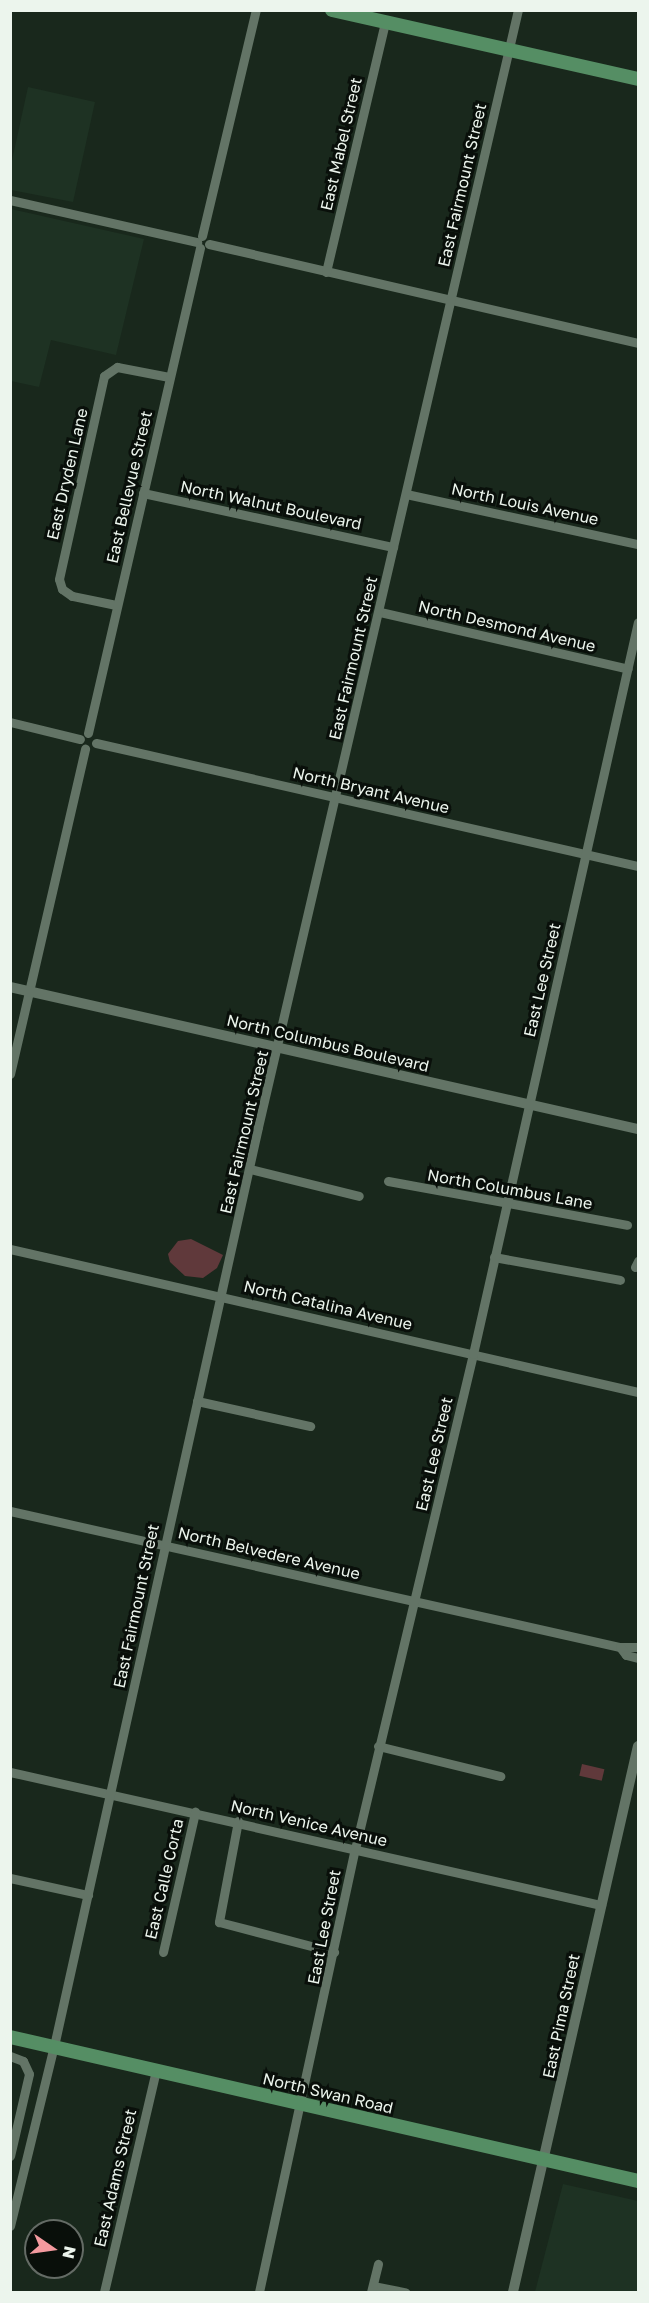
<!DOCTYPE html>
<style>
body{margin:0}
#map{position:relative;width:649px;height:2303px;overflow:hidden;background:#19281c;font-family:"Golos Text",sans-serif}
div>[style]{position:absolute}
.built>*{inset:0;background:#1e3223}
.green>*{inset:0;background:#60393b;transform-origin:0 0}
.minor>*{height:9px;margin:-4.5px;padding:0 4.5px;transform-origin:4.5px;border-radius:4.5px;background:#637466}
.tertiary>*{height:10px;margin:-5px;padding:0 5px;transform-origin:5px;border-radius:5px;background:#637466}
.primary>*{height:14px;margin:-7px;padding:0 7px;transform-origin:7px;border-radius:7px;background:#558e64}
span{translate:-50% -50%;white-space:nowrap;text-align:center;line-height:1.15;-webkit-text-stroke:6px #090f0a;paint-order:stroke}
.street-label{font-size:16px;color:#ecf5ed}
.frame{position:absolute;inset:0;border:12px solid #ecf5ed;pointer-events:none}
.north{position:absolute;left:24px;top:2219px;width:60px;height:60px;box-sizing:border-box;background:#090f0a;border:2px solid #646b65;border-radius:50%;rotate:103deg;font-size:16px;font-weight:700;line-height:24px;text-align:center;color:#ecf5ed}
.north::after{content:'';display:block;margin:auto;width:21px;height:27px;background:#f49a9f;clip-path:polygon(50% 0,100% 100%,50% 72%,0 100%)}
</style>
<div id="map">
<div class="built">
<i style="clip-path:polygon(28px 87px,95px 102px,73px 202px,11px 190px,11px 165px)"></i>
<i style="clip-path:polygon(11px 209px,144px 239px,116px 355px,51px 340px,39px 387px,11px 381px)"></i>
<i style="clip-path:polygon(563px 2184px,638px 2201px,638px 2292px,535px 2292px)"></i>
</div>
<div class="green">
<i style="clip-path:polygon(191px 1239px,223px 1255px,217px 1268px,203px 1278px,185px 1276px,170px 1262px,168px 1254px,178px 1241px)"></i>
<i style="left:582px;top:1764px;width:23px;height:12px;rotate:13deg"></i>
</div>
<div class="minor">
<i style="left:10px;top:200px;width:192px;rotate:12.7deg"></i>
<i style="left:202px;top:236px;width:232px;rotate:-76.6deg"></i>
<i style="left:209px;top:244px;width:440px;rotate:13deg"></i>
<i style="left:326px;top:272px;width:256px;rotate:-76.7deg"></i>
<i style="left:143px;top:493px;width:256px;rotate:12.2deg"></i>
<i style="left:406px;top:494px;width:237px;rotate:12.2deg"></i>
<i style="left:116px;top:605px;width:45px;rotate:-168.4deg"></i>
<i style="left:72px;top:596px;width:12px;rotate:-145deg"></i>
<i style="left:62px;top:589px;width:10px;rotate:-107deg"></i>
<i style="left:59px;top:579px;width:208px;rotate:-77.5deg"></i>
<i style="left:104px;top:376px;width:16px;rotate:-35deg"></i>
<i style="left:117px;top:367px;width:53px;rotate:10.9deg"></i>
<i style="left:380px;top:612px;width:254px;rotate:12.9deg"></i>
<i style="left:10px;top:722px;width:72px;rotate:13.7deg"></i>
<i style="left:88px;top:733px;width:498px;rotate:-77deg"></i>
<i style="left:96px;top:743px;width:556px;rotate:12.79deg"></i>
<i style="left:10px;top:1074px;width:334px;rotate:-77deg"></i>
<i style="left:250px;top:1169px;width:112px;rotate:13.9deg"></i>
<i style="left:388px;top:1181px;width:243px;rotate:10.4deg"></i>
<i style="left:10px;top:1249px;width:644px;rotate:12.83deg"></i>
<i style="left:494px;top:1257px;width:128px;rotate:10.3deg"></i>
<i style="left:635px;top:1267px;width:7px;rotate:-63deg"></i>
<i style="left:197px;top:1401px;width:116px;rotate:12.5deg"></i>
<i style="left:10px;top:1511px;width:625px;rotate:12.57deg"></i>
<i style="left:620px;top:1647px;width:18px"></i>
<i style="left:620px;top:1647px;width:10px;rotate:53deg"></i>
<i style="left:626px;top:1655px;width:12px;rotate:14deg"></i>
<i style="left:378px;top:1746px;width:126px;rotate:13.8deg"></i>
<i style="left:10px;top:1772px;width:606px;rotate:12.68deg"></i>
<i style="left:238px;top:1821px;width:103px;rotate:100.7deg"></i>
<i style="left:219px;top:1922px;width:119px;rotate:14.6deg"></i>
<i style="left:10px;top:1878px;width:80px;rotate:12.3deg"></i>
<i style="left:163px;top:1952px;width:144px;rotate:-77.1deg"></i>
<i style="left:10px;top:2056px;width:14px;rotate:21deg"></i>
<i style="left:23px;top:2061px;width:14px;rotate:65deg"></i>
<i style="left:29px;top:2074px;width:84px;rotate:103deg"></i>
<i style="left:10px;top:2226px;width:185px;rotate:-76.3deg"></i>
<i style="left:54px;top:2046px;width:941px;rotate:-77.48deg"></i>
<i style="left:258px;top:1127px;width:1147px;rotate:-76.9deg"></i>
<i style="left:373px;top:2286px;width:33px;rotate:11deg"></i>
<i style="left:104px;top:2292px;width:228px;rotate:-76.8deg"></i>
<i style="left:259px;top:2292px;width:453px;rotate:-77.8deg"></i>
<i style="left:355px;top:1849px;width:509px;rotate:-76.59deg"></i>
<i style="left:473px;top:1354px;width:750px;rotate:-77.3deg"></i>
<i style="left:371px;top:2292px;width:29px;rotate:-76deg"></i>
</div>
<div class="tertiary">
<i style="left:10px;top:987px;width:644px;rotate:12.74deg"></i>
<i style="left:513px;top:2292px;width:560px;rotate:-77.11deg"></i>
</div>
<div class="primary">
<i style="left:332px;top:10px;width:314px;rotate:12.7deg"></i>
<i style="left:10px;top:2037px;width:644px;rotate:12.91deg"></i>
</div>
<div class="street-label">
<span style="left:341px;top:144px;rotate:-77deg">East Mabel Street</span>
<span style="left:462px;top:185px;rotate:-77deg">East Fairmount Street</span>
<span style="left:67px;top:474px;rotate:-77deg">East Dryden Lane</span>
<span style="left:129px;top:487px;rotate:-77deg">East Bellevue Street</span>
<span style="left:525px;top:504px;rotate:12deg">North Louis Avenue</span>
<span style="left:271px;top:505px;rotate:12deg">North Walnut Boulevard</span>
<span style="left:507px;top:626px;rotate:13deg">North Desmond Avenue</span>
<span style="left:353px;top:658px;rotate:-77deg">East Fairmount Street</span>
<span style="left:371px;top:790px;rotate:13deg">North Bryant Avenue</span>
<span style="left:542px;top:980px;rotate:-77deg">East Lee Street</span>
<span style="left:328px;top:1043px;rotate:13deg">North Columbus Boulevard</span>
<span style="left:244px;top:1132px;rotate:-77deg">East Fairmount Street</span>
<span style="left:510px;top:1189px;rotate:10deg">North Columbus Lane</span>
<span style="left:328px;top:1305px;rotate:13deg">North Catalina Avenue</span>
<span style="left:434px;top:1454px;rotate:-77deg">East Lee Street</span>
<span style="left:269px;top:1553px;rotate:13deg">North Belvedere Avenue</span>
<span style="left:136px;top:1606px;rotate:-78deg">East Fairmount Street</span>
<span style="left:309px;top:1823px;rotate:13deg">North Venice Avenue</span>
<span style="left:164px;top:1879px;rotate:-77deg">East Calle Corta</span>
<span style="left:324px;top:1927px;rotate:-79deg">East Lee Street</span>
<span style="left:561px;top:2016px;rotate:-78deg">East Pima Street</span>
<span style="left:328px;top:2093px;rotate:13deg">North Swan Road</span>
<span style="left:115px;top:2178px;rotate:-77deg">East Adams Street</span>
</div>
<div class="frame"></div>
<div class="north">N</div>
</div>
